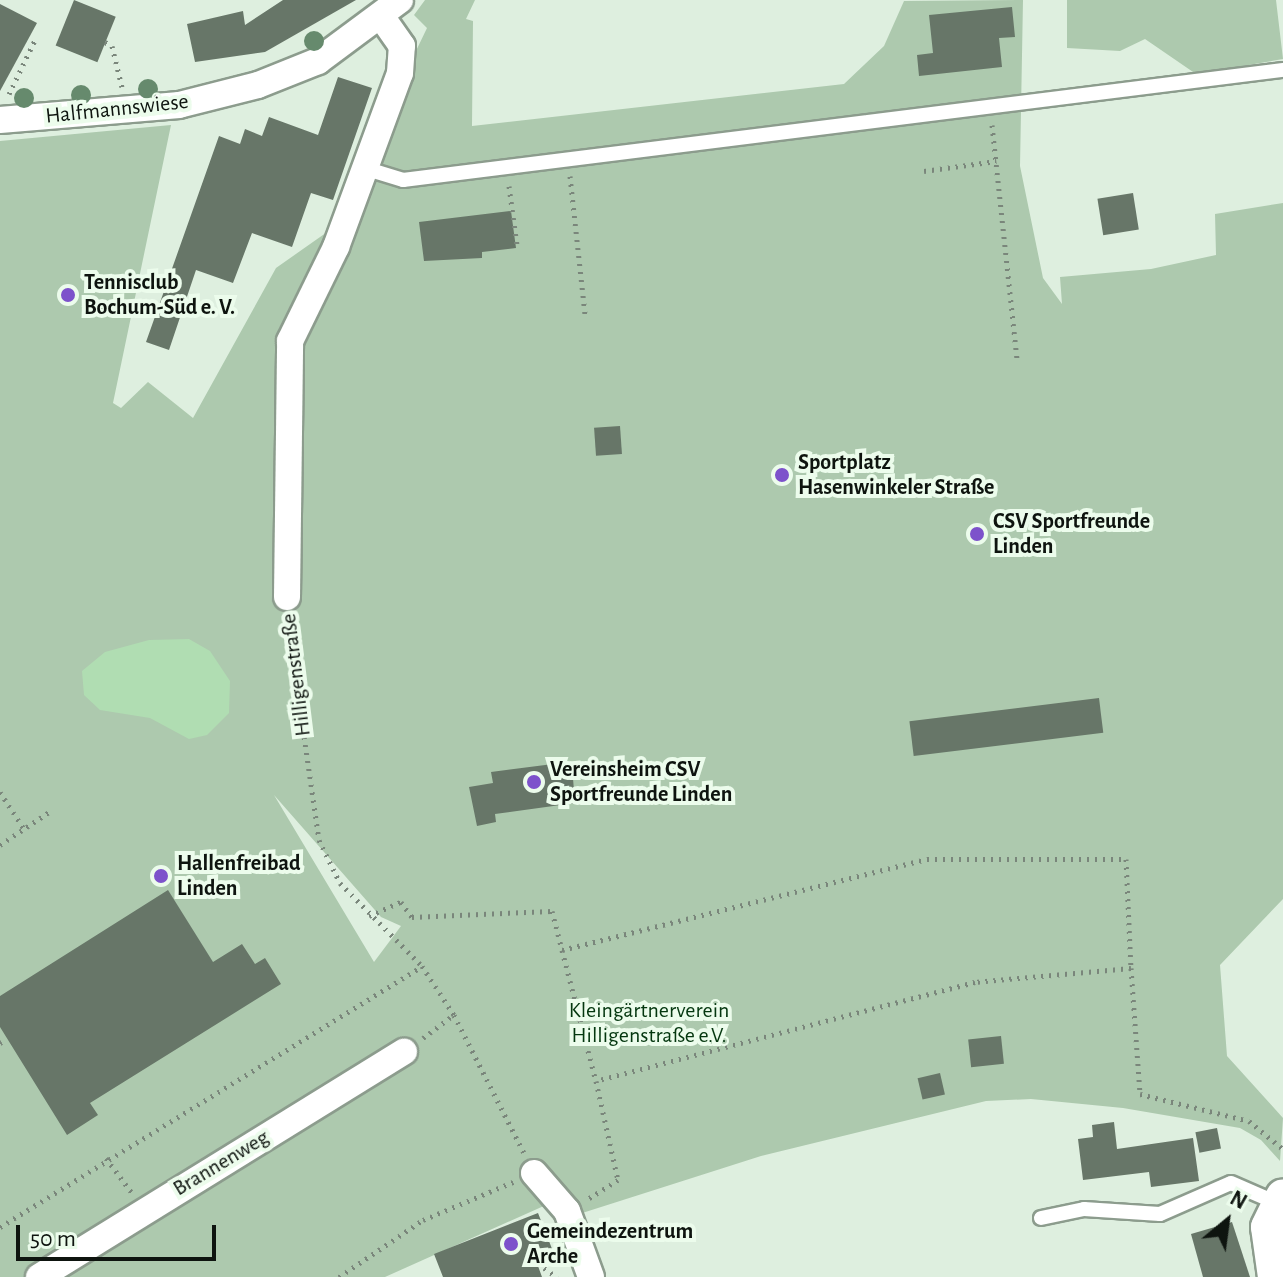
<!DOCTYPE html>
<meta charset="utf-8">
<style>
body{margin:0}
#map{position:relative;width:1283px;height:1277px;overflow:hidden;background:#deefdf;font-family:"Alegreya Sans",sans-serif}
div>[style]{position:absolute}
.green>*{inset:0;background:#adc9ae}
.water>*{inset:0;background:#b0ddb2}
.building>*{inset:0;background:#677668;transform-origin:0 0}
.path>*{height:5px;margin-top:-2.5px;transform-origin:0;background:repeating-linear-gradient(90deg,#7a867b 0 2px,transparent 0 8px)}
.roads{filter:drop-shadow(2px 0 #8c9c8d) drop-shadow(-2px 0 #8c9c8d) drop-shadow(0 2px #8c9c8d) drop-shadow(0 -2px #8c9c8d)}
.service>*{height:14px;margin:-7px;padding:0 7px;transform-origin:7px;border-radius:7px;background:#fff}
.minor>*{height:26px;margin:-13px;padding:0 13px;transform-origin:13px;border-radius:13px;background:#fff}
.tertiary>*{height:34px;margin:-17px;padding:0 17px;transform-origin:17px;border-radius:17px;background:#fff}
.trees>*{width:20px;height:20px;margin:-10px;border-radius:50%;background:#668a6d}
.dots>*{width:22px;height:22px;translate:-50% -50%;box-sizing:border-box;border:4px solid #ecfcec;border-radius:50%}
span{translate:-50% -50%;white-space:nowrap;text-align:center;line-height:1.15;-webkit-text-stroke:8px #ecfcec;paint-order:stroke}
.street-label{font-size:22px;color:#0e140f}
.poi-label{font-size:22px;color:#0e140f;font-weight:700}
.left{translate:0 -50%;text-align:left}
.park-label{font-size:22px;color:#04370f}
.north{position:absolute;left:1187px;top:1181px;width:80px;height:80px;-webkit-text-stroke:6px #ecfcec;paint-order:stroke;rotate:29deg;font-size:22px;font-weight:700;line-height:32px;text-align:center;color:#0e140f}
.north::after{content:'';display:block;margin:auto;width:28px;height:36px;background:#0e140f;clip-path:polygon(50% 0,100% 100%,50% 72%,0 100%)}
.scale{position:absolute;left:16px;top:1225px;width:200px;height:36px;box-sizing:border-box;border:4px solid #0e140f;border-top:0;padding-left:10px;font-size:24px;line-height:28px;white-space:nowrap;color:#0e140f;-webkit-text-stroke:6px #ecfcec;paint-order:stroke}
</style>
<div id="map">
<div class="green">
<i style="clip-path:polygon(evenodd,425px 0,475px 0,466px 19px,473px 21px,472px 126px,844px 84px,884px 46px,904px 1px,1023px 0,1020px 166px,1043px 278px,1062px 304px,1060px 277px,1151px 269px,1216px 255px,1215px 214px,1283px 203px,1283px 899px,1220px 965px,1227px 1056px,1283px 1118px,1280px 1161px,1261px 1140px,1240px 1128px,1123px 1108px,1031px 1099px,986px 1101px,761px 1156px,576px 1215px,546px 1205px,385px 1277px,0 1277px,0 141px,171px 125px,113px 403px,121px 408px,148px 382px,193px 418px,276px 268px,330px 230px,427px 28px,414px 15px,425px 0,282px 567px,294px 638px,294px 639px,277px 582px,282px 567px,425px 0,274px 795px,381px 917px,401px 926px,374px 962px,274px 795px)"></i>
<i style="clip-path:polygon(1067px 0,1276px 0,1283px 59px,1196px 74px,1145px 39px,1120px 51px,1067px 48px)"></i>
</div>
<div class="water">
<i style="clip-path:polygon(189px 639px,210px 651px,230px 681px,229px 713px,207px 735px,189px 739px,150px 718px,100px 710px,84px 695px,82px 671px,105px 652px,149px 640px)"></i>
</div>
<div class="building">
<i style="left:74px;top:0;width:45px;height:49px;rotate:22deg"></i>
<i style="clip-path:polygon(283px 0,356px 0,265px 52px,195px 62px,187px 24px,243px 11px,245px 25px)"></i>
<i style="clip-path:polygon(0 4px,37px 23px,0 91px)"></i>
<i style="clip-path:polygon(1012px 7px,1015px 37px,999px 38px,1002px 67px,919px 76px,917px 55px,933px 53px,929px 15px)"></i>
<i style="clip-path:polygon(338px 77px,372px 88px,333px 200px,311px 193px,292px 247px,252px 233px,233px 283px,196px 270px,169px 350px,146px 342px,219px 136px,240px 144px,245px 129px,262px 136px,269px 117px,318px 135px)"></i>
<i style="left:1133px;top:193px;width:37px;height:36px;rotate:81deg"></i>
<i style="clip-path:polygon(511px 211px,516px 248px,482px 252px,482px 258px,424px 261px,419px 222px)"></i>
<i style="left:620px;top:426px;width:28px;height:26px;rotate:86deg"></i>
<i style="left:1099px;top:698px;width:35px;height:191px;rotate:83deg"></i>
<i style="clip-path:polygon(553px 764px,553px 769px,572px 766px,575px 803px,495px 814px,496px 822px,477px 826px,469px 787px,493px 783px,491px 772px)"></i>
<i style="clip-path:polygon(168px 890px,213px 962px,242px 944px,255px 964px,265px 958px,281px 984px,90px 1103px,98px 1115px,67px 1135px,0 1027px,0 996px)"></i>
<i style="left:1001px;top:1036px;width:28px;height:33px;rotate:84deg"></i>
<i style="left:940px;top:1073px;width:22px;height:23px;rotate:77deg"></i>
<i style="clip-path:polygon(1114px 1122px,1117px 1149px,1193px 1138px,1199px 1181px,1151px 1187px,1149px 1172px,1083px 1180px,1078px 1139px,1093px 1137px,1092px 1125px)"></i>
<i style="left:1217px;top:1128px;width:21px;height:22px;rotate:79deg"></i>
<i style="clip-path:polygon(538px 1213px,556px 1259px,538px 1266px,542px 1277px,443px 1277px,434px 1254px)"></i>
<i style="clip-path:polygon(1232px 1222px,1250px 1277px,1203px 1277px,1191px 1234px)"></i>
</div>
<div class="path">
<i style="left:105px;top:42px;width:8px;rotate:30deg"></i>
<i style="left:112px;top:46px;width:42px;rotate:76.3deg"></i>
<i style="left:9px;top:94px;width:62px;rotate:-64.3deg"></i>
<i style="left:992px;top:125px;width:236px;rotate:83.9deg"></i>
<i style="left:924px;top:171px;width:73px;rotate:-7.9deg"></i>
<i style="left:570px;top:176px;width:139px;rotate:83.8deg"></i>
<i style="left:509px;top:186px;width:60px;rotate:82.3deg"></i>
<i style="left:287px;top:618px;width:224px;rotate:81.8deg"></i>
<i style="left:319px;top:840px;width:48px;rotate:64deg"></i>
<i style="left:340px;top:883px;width:117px;rotate:45.3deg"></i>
<i style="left:422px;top:966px;width:59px;rotate:56.9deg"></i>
<i style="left:454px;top:1015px;width:155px;rotate:63.1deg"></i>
<i style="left:0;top:792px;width:44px;rotate:57deg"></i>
<i style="left:0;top:845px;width:63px;rotate:-33.9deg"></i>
<i style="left:369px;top:916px;width:35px;rotate:-24deg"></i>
<i style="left:401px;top:902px;width:19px;rotate:54deg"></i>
<i style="left:412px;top:917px;width:140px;rotate:-2.5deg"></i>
<i style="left:552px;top:911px;width:40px;rotate:75.6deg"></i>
<i style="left:562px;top:950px;width:376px;rotate:-14deg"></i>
<i style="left:927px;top:859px;width:199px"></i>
<i style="left:1126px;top:859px;width:109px;rotate:87.4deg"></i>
<i style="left:1131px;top:968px;width:157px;rotate:174.9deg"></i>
<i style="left:975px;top:982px;width:392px;rotate:165.4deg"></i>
<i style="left:596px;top:1081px;width:101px;rotate:77.5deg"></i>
<i style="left:618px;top:1180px;width:34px;rotate:148deg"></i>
<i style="left:562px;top:950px;width:135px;rotate:75.5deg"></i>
<i style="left:1131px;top:968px;width:126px;rotate:85.9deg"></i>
<i style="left:1140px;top:1094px;width:112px;rotate:13.9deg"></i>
<i style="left:1249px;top:1121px;width:44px;rotate:39.5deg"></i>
<i style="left:423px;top:1038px;width:39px;rotate:-37deg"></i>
<i style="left:0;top:1043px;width:2px;rotate:-27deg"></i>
<i style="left:106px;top:1158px;width:44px;rotate:53.4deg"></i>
<i style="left:0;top:1227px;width:496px;rotate:-31.7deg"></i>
<i style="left:544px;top:1268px;width:16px;rotate:35deg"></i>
<i style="left:339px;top:1277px;width:102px;rotate:-34.2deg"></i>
<i style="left:423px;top:1220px;width:98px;rotate:-22.9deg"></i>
</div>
<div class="roads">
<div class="service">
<i style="left:364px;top:168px;width:41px;rotate:17.1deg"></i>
<i style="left:403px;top:180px;width:887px;rotate:-7.13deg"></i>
<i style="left:1041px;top:1218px;width:44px;rotate:-11.8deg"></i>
<i style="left:1084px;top:1209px;width:76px;rotate:3.8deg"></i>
<i style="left:1160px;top:1214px;width:77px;rotate:-23.6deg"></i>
<i style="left:1231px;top:1183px;width:50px;rotate:23.5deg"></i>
</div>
<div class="minor">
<i style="left:0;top:120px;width:180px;rotate:-4.8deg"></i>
<i style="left:179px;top:105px;width:81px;rotate:-14.2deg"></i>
<i style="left:258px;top:85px;width:65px;rotate:-21.8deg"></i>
<i style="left:318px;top:61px;width:102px;rotate:-36.6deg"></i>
<i style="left:287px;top:597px;width:256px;rotate:-89.3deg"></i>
<i style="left:290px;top:341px;width:105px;rotate:-63.9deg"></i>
<i style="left:336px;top:247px;width:185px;rotate:-69.8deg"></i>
<i style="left:400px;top:73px;width:27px;rotate:-86deg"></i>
<i style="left:402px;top:46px;width:37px;rotate:-125deg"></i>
<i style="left:534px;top:1173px;width:50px;rotate:49deg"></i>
<i style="left:567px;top:1211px;width:70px;rotate:70deg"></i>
<i style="left:39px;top:1277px;width:429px;rotate:-31.7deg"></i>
</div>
<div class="tertiary">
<i style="left:1275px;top:1277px;width:50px;rotate:-98deg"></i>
<i style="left:1268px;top:1227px;width:34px;rotate:-64deg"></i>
</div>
</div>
<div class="trees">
<i style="left:314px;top:41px"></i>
<i style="left:148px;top:89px"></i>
<i style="left:81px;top:95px"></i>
<i style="left:24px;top:98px"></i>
</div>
<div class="dots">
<i style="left:68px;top:295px;background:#7d52cb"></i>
<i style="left:782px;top:475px;background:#7d52cb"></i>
<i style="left:977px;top:534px;background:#7d52cb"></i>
<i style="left:534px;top:782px;background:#7d52cb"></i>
<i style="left:161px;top:876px;background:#7d52cb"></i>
<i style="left:511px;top:1244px;background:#7d52cb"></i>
</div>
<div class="street-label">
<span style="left:117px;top:109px;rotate:-6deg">Halfmannswiese</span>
<span style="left:296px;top:675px;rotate:-97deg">Hilligenstraße</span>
<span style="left:221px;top:1163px;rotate:-31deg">Brannenweg</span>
</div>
<div class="poi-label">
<span class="left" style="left:84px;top:295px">Tennisclub<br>Bochum-Süd e. V.</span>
<span class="left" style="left:798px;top:475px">Sportplatz<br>Hasenwinkeler Straße</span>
<span class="left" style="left:993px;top:534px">CSV Sportfreunde<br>Linden</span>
<span class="left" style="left:550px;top:782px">Vereinsheim CSV<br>Sportfreunde Linden</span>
<span class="left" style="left:177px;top:876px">Hallenfreibad<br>Linden</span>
<span class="left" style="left:527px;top:1244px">Gemeindezentrum<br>Arche</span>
</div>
<div class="park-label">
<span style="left:649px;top:1023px">Kleingärtnerverein<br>Hilligenstraße e.V.</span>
</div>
<div class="north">N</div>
<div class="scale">50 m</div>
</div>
